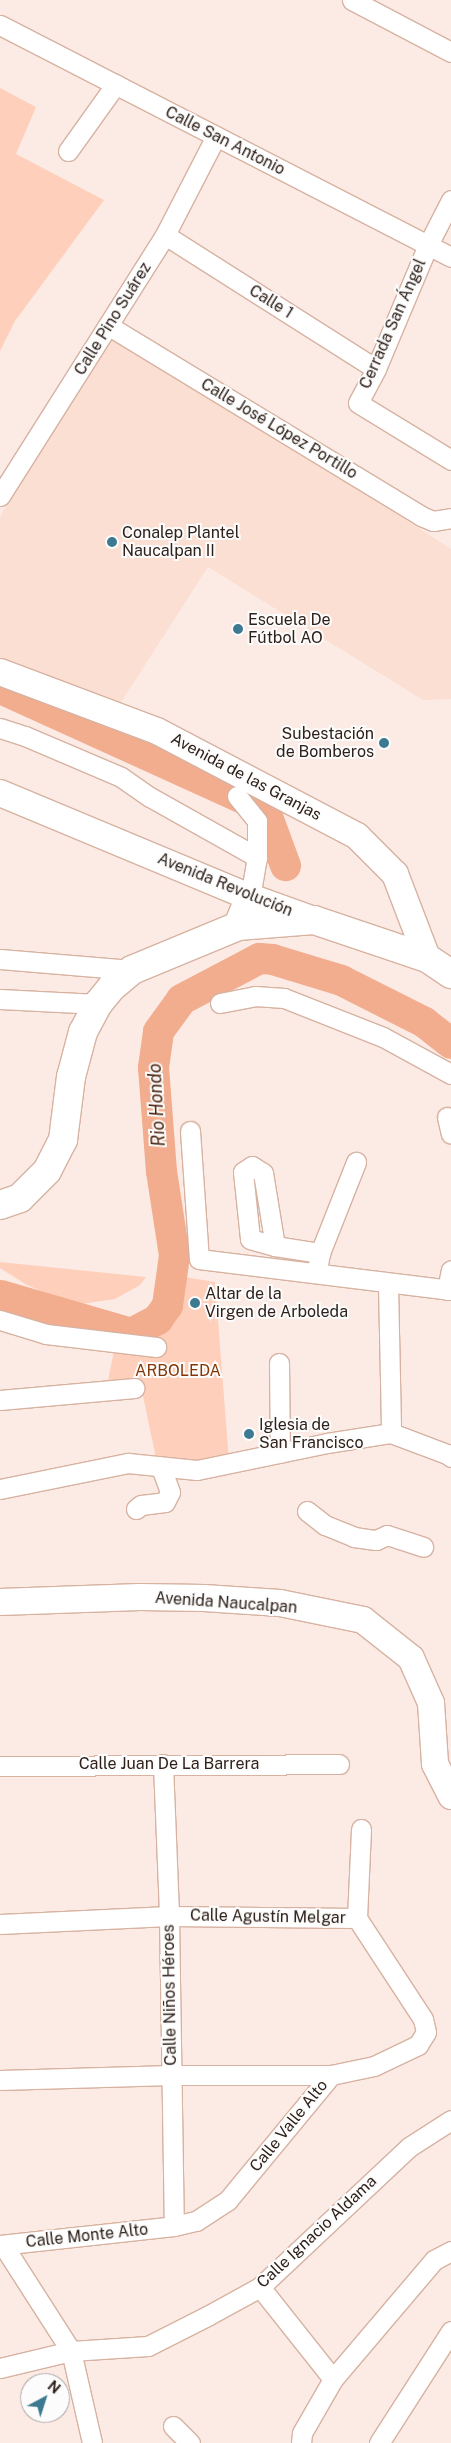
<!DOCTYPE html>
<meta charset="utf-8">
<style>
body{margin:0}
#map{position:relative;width:451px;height:2443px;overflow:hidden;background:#fbebe4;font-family:"Public Sans",sans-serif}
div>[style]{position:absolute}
.built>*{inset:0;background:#fcdfd3}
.green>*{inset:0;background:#fecfbb}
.river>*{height:31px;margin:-15.5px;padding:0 15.5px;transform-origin:15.5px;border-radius:15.5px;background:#f2ac8e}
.roads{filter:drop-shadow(1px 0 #d7b2a1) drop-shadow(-1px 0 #d7b2a1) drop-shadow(0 1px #d7b2a1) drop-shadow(0 -1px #d7b2a1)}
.street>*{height:19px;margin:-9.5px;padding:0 9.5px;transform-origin:9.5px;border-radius:9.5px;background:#fff}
.secondary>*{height:26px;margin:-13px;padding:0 13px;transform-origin:13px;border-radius:13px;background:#fff}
.primary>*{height:28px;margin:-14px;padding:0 14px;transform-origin:14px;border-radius:14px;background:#fff}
.dots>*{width:14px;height:14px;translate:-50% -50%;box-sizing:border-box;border:2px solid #fcfcfc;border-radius:50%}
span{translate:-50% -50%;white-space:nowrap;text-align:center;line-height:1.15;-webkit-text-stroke:4px #fcfcfc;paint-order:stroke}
.street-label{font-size:16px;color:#2e201a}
.poi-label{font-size:16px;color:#2e201a}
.left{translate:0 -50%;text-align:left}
.right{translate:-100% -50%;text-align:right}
.park-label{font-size:16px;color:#853504}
.water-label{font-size:18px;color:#471c06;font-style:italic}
.north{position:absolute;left:20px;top:2373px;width:50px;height:50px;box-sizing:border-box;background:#fcfcfc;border:1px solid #aaa4a2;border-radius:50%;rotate:40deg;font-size:14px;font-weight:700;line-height:20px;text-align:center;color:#2e201a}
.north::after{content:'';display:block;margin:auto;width:18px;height:22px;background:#3d7a91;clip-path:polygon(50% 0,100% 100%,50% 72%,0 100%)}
</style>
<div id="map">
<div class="built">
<i style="clip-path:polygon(113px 337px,287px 443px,451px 549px,451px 699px,423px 700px,208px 567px,116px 710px,0 661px,0 518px,12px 493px)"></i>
</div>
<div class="green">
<i style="clip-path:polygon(0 88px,36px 107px,16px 154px,104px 200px,15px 321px,0 351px)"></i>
<i style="clip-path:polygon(0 1262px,146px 1277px,140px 1285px,115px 1299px,74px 1305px,27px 1285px,0 1268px)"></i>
<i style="clip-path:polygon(179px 1276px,215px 1282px,230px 1474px,191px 1472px,157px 1463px,143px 1396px,106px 1391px,115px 1345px,136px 1348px,158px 1331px,177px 1306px)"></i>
</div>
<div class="river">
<i style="left:0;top:688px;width:290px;rotate:24.4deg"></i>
<i style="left:264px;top:808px;width:61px;rotate:69.8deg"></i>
<i style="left:0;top:1295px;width:136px;rotate:16.2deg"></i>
<i style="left:131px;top:1333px;width:30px;rotate:-28deg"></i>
<i style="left:157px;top:1319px;width:17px;rotate:-54deg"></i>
<i style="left:167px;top:1305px;width:50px;rotate:-82deg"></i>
<i style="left:174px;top:1255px;width:85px;rotate:-98.8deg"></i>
<i style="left:161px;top:1171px;width:104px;rotate:-94.4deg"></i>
<i style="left:153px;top:1067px;width:36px;rotate:-82deg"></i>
<i style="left:158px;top:1031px;width:39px;rotate:-54deg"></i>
<i style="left:181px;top:999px;width:88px;rotate:-27.7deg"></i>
<i style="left:259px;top:958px;width:13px;rotate:4deg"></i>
<i style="left:272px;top:959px;width:72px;rotate:16.9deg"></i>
<i style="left:341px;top:980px;width:93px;rotate:26.8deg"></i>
<i style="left:424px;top:1022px;width:34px;rotate:38deg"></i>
</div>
<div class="roads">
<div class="street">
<i style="left:352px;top:0;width:112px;rotate:27.7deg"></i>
<i style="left:0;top:25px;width:507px;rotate:27.22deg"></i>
<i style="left:68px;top:151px;width:82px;rotate:-54.4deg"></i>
<i style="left:451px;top:200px;width:51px;rotate:117.1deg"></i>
<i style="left:428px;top:245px;width:134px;rotate:112.8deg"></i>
<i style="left:376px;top:369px;width:38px;rotate:118deg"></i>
<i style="left:358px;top:403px;width:109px;rotate:31.5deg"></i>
<i style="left:165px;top:235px;width:250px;rotate:32.4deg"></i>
<i style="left:109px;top:326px;width:365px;rotate:31.3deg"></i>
<i style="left:421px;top:516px;width:13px;rotate:23deg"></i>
<i style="left:433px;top:521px;width:18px;rotate:-9deg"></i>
<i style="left:0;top:496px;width:309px;rotate:-57.7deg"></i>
<i style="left:165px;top:235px;width:111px;rotate:-62.7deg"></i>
<i style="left:0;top:728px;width:26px;rotate:18deg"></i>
<i style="left:25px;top:736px;width:104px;rotate:23.1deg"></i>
<i style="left:121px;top:777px;width:35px;rotate:35deg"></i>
<i style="left:150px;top:797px;width:123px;rotate:29.3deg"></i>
<i style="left:237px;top:796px;width:32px;rotate:51deg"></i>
<i style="left:257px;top:821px;width:36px;rotate:90deg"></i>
<i style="left:257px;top:857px;width:41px;rotate:99.9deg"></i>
<i style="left:0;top:959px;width:132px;rotate:4.8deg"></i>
<i style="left:0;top:999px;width:98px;rotate:2.9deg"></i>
<i style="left:220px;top:1003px;width:36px;rotate:-11deg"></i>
<i style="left:255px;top:996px;width:29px;rotate:4deg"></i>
<i style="left:284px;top:998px;width:106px;rotate:21.5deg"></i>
<i style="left:383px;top:1037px;width:77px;rotate:28.6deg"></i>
<i style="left:447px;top:1117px;width:17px;rotate:77deg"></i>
<i style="left:190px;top:1131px;width:128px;rotate:86deg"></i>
<i style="left:199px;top:1259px;width:254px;rotate:7deg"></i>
<i style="left:275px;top:1246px;width:74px;rotate:-99.3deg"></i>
<i style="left:263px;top:1173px;width:13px;rotate:-148deg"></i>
<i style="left:252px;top:1166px;width:11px;rotate:146deg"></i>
<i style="left:243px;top:1172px;width:67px;rotate:84deg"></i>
<i style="left:250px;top:1239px;width:26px;rotate:16deg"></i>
<i style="left:275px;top:1246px;width:46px;rotate:8.8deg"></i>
<i style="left:318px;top:1265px;width:12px;rotate:-81deg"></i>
<i style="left:320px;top:1253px;width:98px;rotate:-68.4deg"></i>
<i style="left:388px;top:1284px;width:149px;rotate:88.8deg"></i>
<i style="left:447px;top:1290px;width:20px;rotate:-79deg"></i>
<i style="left:0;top:1320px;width:48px;rotate:16.9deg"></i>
<i style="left:46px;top:1334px;width:111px;rotate:6.7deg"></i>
<i style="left:279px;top:1363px;width:90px;rotate:89.4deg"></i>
<i style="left:0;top:1400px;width:135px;rotate:-5.1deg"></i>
<i style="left:0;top:1489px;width:131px;rotate:-11.5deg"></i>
<i style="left:128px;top:1463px;width:69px;rotate:5.8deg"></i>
<i style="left:197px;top:1470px;width:133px;rotate:-11.7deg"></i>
<i style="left:327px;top:1443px;width:65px;rotate:-8.9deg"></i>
<i style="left:391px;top:1433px;width:60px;rotate:20.6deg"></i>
<i style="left:447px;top:1454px;width:5px;rotate:37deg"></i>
<i style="left:136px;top:1509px;width:6px;rotate:-39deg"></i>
<i style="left:141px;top:1505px;width:24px;rotate:-7deg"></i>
<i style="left:165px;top:1502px;width:11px;rotate:-63deg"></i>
<i style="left:170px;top:1492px;width:27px;rotate:-110deg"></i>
<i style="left:307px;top:1511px;width:23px;rotate:38deg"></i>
<i style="left:325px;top:1525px;width:31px;rotate:22deg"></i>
<i style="left:354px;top:1537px;width:22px;rotate:8deg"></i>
<i style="left:376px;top:1540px;width:12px;rotate:-24deg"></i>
<i style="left:387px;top:1535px;width:38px;rotate:18deg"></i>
<i style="left:163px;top:1764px;width:152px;rotate:87.7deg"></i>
<i style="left:169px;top:1916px;width:310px;rotate:89.1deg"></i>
<i style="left:0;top:1766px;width:339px;rotate:-0.3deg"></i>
<i style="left:0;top:1924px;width:169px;rotate:-2.7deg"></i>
<i style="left:169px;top:1916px;width:188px;rotate:0.6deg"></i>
<i style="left:0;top:2080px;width:172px;rotate:-1.7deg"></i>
<i style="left:172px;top:2075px;width:159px"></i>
<i style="left:331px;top:2075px;width:44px;rotate:-11.8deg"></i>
<i style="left:374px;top:2066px;width:49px;rotate:-25.5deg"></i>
<i style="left:418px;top:2045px;width:15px;rotate:-58deg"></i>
<i style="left:426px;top:2032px;width:13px;rotate:-103deg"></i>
<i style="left:423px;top:2019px;width:121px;rotate:-123.2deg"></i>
<i style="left:357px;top:1918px;width:89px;rotate:-87.4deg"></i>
<i style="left:0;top:2245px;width:175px;rotate:-6.2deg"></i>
<i style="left:174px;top:2226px;width:23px;rotate:-13deg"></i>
<i style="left:196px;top:2221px;width:38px;rotate:-33deg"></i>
<i style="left:228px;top:2200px;width:162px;rotate:-50.5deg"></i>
<i style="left:3px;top:2245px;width:126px;rotate:57.3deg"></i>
<i style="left:71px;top:2351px;width:94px;rotate:77.1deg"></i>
<i style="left:260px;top:2287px;width:117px;rotate:51.6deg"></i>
<i style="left:0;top:2368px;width:73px;rotate:-13.5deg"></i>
<i style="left:71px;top:2351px;width:77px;rotate:-3.7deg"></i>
<i style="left:148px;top:2346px;width:68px;rotate:-26.9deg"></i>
<i style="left:209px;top:2315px;width:58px;rotate:-28.8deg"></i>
<i style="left:260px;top:2287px;width:204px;rotate:-43.2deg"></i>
<i style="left:409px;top:2147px;width:50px;rotate:-32.7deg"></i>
<i style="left:173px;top:2426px;width:24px;rotate:45deg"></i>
<i style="left:301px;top:2443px;width:10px;rotate:-84deg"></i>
<i style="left:302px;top:2433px;width:62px;rotate:-60.1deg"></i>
<i style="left:333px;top:2379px;width:156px;rotate:-49.7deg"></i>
<i style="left:434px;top:2260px;width:19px;rotate:-28deg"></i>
<i style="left:379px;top:2443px;width:133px;rotate:-57.3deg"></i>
</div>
<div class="secondary">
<i style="left:0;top:672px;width:168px;rotate:20.6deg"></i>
<i style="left:157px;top:731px;width:226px;rotate:27.7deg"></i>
<i style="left:357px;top:836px;width:54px;rotate:45deg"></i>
<i style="left:395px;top:874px;width:90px;rotate:69.1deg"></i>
<i style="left:0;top:793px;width:271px;rotate:22.6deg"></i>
<i style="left:250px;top:897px;width:68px;rotate:19.8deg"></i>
<i style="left:0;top:1602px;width:140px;rotate:-2deg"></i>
<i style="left:140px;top:1597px;width:64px;rotate:0.9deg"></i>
<i style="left:204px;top:1598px;width:76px;rotate:3.8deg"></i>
<i style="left:280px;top:1603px;width:85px;rotate:11.6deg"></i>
<i style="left:363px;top:1620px;width:61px;rotate:38.4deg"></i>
<i style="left:411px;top:1658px;width:49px;rotate:66deg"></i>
<i style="left:431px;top:1703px;width:61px;rotate:86.2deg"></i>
<i style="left:435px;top:1764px;width:36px;rotate:63deg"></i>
</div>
<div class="primary">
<i style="left:238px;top:926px;width:31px;rotate:-68deg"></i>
<i style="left:0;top:1205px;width:21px;rotate:-19deg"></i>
<i style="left:20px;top:1198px;width:38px;rotate:-45deg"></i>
<i style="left:47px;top:1171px;width:35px;rotate:-63deg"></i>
<i style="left:63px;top:1140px;width:64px;rotate:-82.8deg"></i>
<i style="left:71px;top:1077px;width:47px;rotate:-75.1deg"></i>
<i style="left:83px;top:1032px;width:32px;rotate:-62deg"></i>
<i style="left:98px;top:1004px;width:22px;rotate:-51deg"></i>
<i style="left:112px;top:987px;width:26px;rotate:-40deg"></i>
<i style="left:132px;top:970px;width:115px;rotate:-22.5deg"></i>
<i style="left:238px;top:926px;width:76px;rotate:-4.5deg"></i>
<i style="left:314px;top:920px;width:119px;rotate:18.6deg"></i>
<i style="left:427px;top:958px;width:29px;rotate:34deg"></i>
</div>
</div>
<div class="dots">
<i style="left:112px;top:542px;background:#3d7a91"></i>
<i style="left:238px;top:629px;background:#3d7a91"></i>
<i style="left:384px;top:743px;background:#3d7a91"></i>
<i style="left:195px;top:1303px;background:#3d7a91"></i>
<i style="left:249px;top:1434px;background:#3d7a91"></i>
</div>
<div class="street-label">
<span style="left:225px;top:141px;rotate:27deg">Calle San Antonio</span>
<span style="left:271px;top:302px;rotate:32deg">Calle 1</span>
<span style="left:113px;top:319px;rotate:-58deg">Calle Pino Suárez</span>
<span style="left:393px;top:324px;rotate:-66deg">Cerrada San Ángel</span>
<span style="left:279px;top:429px;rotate:31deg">Calle José López Portillo</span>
<span style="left:246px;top:777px;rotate:28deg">Avenida de las Granjas</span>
<span style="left:225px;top:885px;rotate:22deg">Avenida Revolución</span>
<span style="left:226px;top:1603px;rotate:4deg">Avenida Naucalpan</span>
<span style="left:169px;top:1764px">Calle Juan De La Barrera</span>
<span style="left:268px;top:1917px;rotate:1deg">Calle Agustín Melgar</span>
<span style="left:170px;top:1995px;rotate:-91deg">Calle Niños Héroes</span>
<span style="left:289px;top:2126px;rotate:-51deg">Calle Valle Alto</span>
<span style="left:317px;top:2232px;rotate:-43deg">Calle Ignacio Aldama</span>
<span style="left:87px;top:2236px;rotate:-6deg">Calle Monte Alto</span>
</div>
<div class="poi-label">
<span class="left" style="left:122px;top:542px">Conalep Plantel<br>Naucalpan II</span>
<span class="left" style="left:248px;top:629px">Escuela De<br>Fútbol AO</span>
<span class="right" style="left:374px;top:743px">Subestación<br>de Bomberos</span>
<span class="left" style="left:205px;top:1303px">Altar de la<br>Virgen de Arboleda</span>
<span class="left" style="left:259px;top:1434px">Iglesia de<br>San Francisco</span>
</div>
<div class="park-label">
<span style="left:178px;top:1371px">ARBOLEDA</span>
</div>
<div class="water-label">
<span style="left:157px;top:1105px;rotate:-93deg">Rio Hondo</span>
</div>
<div class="north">N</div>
</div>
